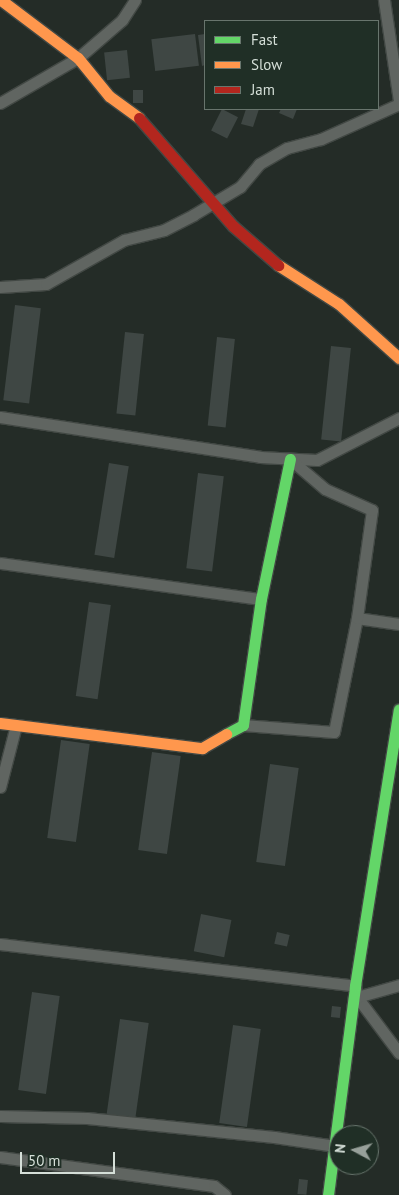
<!DOCTYPE html>
<style>
body{margin:0}
#map{position:relative;width:399px;height:1195px;overflow:hidden;background:#242c27;font-family:"PT Sans",sans-serif}
div>[style]{position:absolute}
.building>*{inset:0;background:#3f4744;transform-origin:0 0}
.roads{filter:drop-shadow(1px 0 #424844) drop-shadow(-1px 0 #424844) drop-shadow(0 1px #424844) drop-shadow(0 -1px #424844)}
.street>*{height:11px;margin:-5.5px;padding:0 5.5px;transform-origin:5.5px;border-radius:5.5px;background:#606561}
.fast>*{height:11px;margin:-5.5px;padding:0 5.5px;transform-origin:5.5px;border-radius:5.5px;background:#63d668}
.slow>*{height:11px;margin:-5.5px;padding:0 5.5px;transform-origin:5.5px;border-radius:5.5px;background:#ff974d}
.jam>*{height:11px;margin:-5.5px;padding:0 5.5px;transform-origin:5.5px;border-radius:5.5px;background:#b3261e}
span{translate:-50% -50%;white-space:nowrap;text-align:center;line-height:1.15;-webkit-text-stroke:4px #202f26;paint-order:stroke}
.legend{position:absolute;left:204px;top:20px;width:175px;height:90px;box-sizing:border-box;background:#202f26;border:1px solid #68756d;margin:0;padding:6px 9px;list-style:none;font-size:15px;color:#d5dfd8}
.legend li{display:flex;align-items:center;gap:10px;height:25px}
.legend b{width:25px;border:1px solid #68756d}
.north{position:absolute;left:329px;top:1125px;width:50px;height:50px;box-sizing:border-box;background:#202f26;border:1px solid #68756d;border-radius:50%;rotate:276deg;font-size:14px;font-weight:700;line-height:20px;text-align:center;color:#d5dfd8}
.north::after{content:'';display:block;margin:auto;width:18px;height:22px;background:#97a09a;clip-path:polygon(50% 0,100% 100%,50% 72%,0 100%)}
.scale{position:absolute;left:20px;top:1152px;width:95px;height:22px;box-sizing:border-box;border:2px solid #d5dfd8;border-top:0;padding-left:6px;font-size:15px;line-height:18px;white-space:nowrap;color:#d5dfd8;-webkit-text-stroke:4px #202f26;paint-order:stroke}
</style>
<div id="map">
<div class="building">
<i style="left:195px;top:34px;width:32px;height:44px;rotate:83deg"></i>
<i style="clip-path:polygon(205px 34px,205px 65px,202px 66px,198px 35px)"></i>
<i style="left:127px;top:50px;width:28px;height:23px;rotate:84deg"></i>
<i style="left:133px;top:90px;width:10px;height:13px"></i>
<i style="left:222px;top:109px;width:18px;height:24px;rotate:27deg"></i>
<i style="clip-path:polygon(246px 109px,259px 109px,253px 127px,241px 124px)"></i>
<i style="clip-path:polygon(281px 109px,297px 109px,293px 119px,279px 113px)"></i>
<i style="left:15px;top:305px;width:26px;height:96px;rotate:7deg"></i>
<i style="left:125px;top:332px;width:19px;height:82px;rotate:6deg"></i>
<i style="left:217px;top:337px;width:18px;height:89px;rotate:6deg"></i>
<i style="left:331px;top:346px;width:20px;height:94px;rotate:6deg"></i>
<i style="left:109px;top:463px;width:20px;height:93px;rotate:9deg"></i>
<i style="left:198px;top:473px;width:26px;height:96px;rotate:7deg"></i>
<i style="left:89px;top:602px;width:22px;height:95px;rotate:8deg"></i>
<i style="left:61px;top:740px;width:29px;height:99px;rotate:8deg"></i>
<i style="left:152px;top:752px;width:29px;height:99px;rotate:8deg"></i>
<i style="left:270px;top:764px;width:29px;height:99px;rotate:8deg"></i>
<i style="left:201px;top:914px;width:31px;height:38px;rotate:11deg"></i>
<i style="left:277px;top:932px;width:13px;height:12px;rotate:13deg"></i>
<i style="left:32px;top:992px;width:28px;height:99px;rotate:8deg"></i>
<i style="left:332px;top:1006px;width:9px;height:11px;rotate:6deg"></i>
<i style="left:120px;top:1019px;width:29px;height:99px;rotate:8deg"></i>
<i style="left:233px;top:1025px;width:28px;height:99px;rotate:8deg"></i>
<i style="left:299px;top:1179px;width:9px;height:15px;rotate:6deg"></i>
</div>
<div class="roads">
<div class="street">
<i style="left:384px;top:0;width:101px;rotate:81.5deg"></i>
<i style="left:0;top:103px;width:90px;rotate:-30deg"></i>
<i style="left:78px;top:58px;width:58px;rotate:-40.8deg"></i>
<i style="left:122px;top:20px;width:24px;rotate:-57deg"></i>
<i style="left:0;top:287px;width:46px;rotate:-3.7deg"></i>
<i style="left:46px;top:284px;width:90px;rotate:-29.4deg"></i>
<i style="left:124px;top:240px;width:41px;rotate:-14deg"></i>
<i style="left:164px;top:230px;width:33px;rotate:-27deg"></i>
<i style="left:193px;top:215px;width:55px;rotate:-30.8deg"></i>
<i style="left:240px;top:187px;width:30px;rotate:-50deg"></i>
<i style="left:259px;top:164px;width:32px;rotate:-30deg"></i>
<i style="left:287px;top:148px;width:35px;rotate:-15deg"></i>
<i style="left:321px;top:139px;width:85px;rotate:-24.2deg"></i>
<i style="left:0;top:417px;width:263px;rotate:8.7deg"></i>
<i style="left:260px;top:457px;width:57px;rotate:3deg"></i>
<i style="left:317px;top:460px;width:92px;rotate:-27.1deg"></i>
<i style="left:0;top:563px;width:263px;rotate:7.9deg"></i>
<i style="left:357px;top:618px;width:42px;rotate:8.1deg"></i>
<i style="left:243px;top:725px;width:91px;rotate:4.4deg"></i>
<i style="left:334px;top:732px;width:116px;rotate:-78.6deg"></i>
<i style="left:357px;top:618px;width:109px;rotate:-82.1deg"></i>
<i style="left:372px;top:510px;width:51px;rotate:-155.9deg"></i>
<i style="left:325px;top:489px;width:46px;rotate:-139.4deg"></i>
<i style="left:0;top:787px;width:64px;rotate:-75.5deg"></i>
<i style="left:0;top:944px;width:357px;rotate:6.7deg"></i>
<i style="left:355px;top:986px;width:11px;rotate:80deg"></i>
<i style="left:357px;top:997px;width:70px;rotate:53.1deg"></i>
<i style="left:357px;top:997px;width:44px;rotate:-15.9deg"></i>
<i style="left:0;top:1116px;width:87px;rotate:1.3deg"></i>
<i style="left:87px;top:1118px;width:188px;rotate:5.8deg"></i>
<i style="left:274px;top:1137px;width:62px;rotate:8.4deg"></i>
<i style="left:0;top:1157px;width:216px;rotate:7.7deg"></i>
<i style="left:214px;top:1186px;width:14px;rotate:39deg"></i>
</div>
<div class="fast">
<i style="left:226px;top:734px;width:19px;rotate:-28deg"></i>
<i style="left:243px;top:725px;width:127px;rotate:-81.9deg"></i>
<i style="left:261px;top:599px;width:143px;rotate:-78.3deg"></i>
<i style="left:328px;top:1195px;width:211px;rotate:-82.6deg"></i>
<i style="left:355px;top:986px;width:280px;rotate:-81deg"></i>
</div>
<div class="slow">
<i style="left:1px;top:0;width:96px;rotate:37deg"></i>
<i style="left:78px;top:58px;width:49px;rotate:50.8deg"></i>
<i style="left:109px;top:96px;width:37px;rotate:36deg"></i>
<i style="left:278px;top:265px;width:72px;rotate:32.6deg"></i>
<i style="left:339px;top:304px;width:81px;rotate:42deg"></i>
<i style="left:0;top:723px;width:204px;rotate:7.1deg"></i>
<i style="left:202px;top:748px;width:28px;rotate:-30deg"></i>
</div>
<div class="jam">
<i style="left:139px;top:118px;width:143px;rotate:49deg"></i>
<i style="left:233px;top:226px;width:60px;rotate:40.9deg"></i>
</div>
</div>
<ul class="legend">
<li><b style="height:6px;background:#63d668"></b>Fast</li>
<li><b style="height:6px;background:#ff974d"></b>Slow</li>
<li><b style="height:6px;background:#b3261e"></b>Jam</li>
</ul>
<div class="north">N</div>
<div class="scale">50 m</div>
</div>
